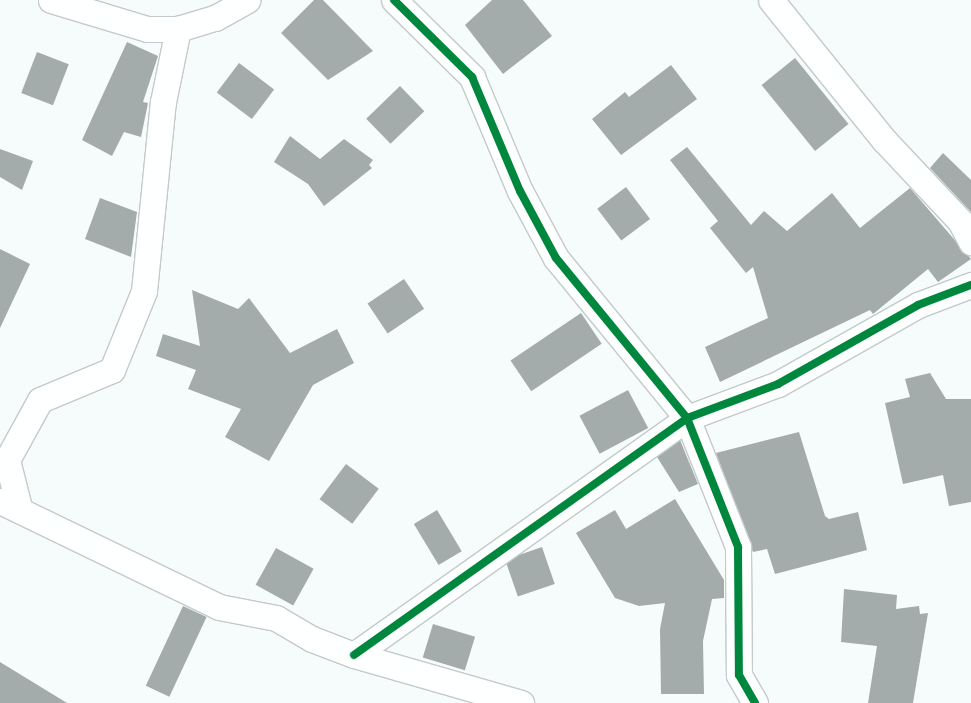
<!DOCTYPE html>
<style>
body{margin:0}
#map{position:relative;width:971px;height:703px;overflow:hidden;background:#f6fcfc;font-family:"Roboto Condensed",sans-serif}
div>[style]{position:absolute}
.building>*{inset:0;background:#a3abab;transform-origin:0 0}
.roads{filter:drop-shadow(1px 0 #c3cacb) drop-shadow(-1px 0 #c3cacb) drop-shadow(0 1px #c3cacb) drop-shadow(0 -1px #c3cacb)}
.street>*{height:25px;margin:-12.5px;padding:0 12.5px;transform-origin:12.5px;border-radius:12.5px;background:#feffff}
.cycleway>*{height:8px;margin:-4px;padding:0 4px;transform-origin:4px;border-radius:4px;background:#00873e}
span{translate:-50% -50%;white-space:nowrap;text-align:center;line-height:1.15;-webkit-text-stroke:5px #f3feff;paint-order:stroke}
</style>
<div id="map">
<div class="building">
<i style="clip-path:polygon(314px 0,323px 0,373px 51px,328px 80px,281px 33px)"></i>
<i style="clip-path:polygon(492px 0,523px 0,552px 36px,503px 74px,465px 25px)"></i>
<i style="clip-path:polygon(127px 42px,158px 56px,143px 102px,148px 103px,141px 137px,124px 132px,112px 156px,82px 140px)"></i>
<i style="left:37px;top:52px;width:34px;height:44px;rotate:21deg"></i>
<i style="left:795px;top:58px;width:85px;height:43px;rotate:51deg"></i>
<i style="left:239px;top:63px;width:44px;height:37px;rotate:37deg"></i>
<i style="clip-path:polygon(671px 65px,697px 99px,621px 155px,592px 119px,625px 92px,629px 97px)"></i>
<i style="left:400px;top:86px;width:35px;height:47px;rotate:46deg"></i>
<i style="clip-path:polygon(290px 136px,320px 159px,344px 139px,373px 160px,369px 165px,372px 168px,324px 206px,308px 184px,274px 162px)"></i>
<i style="clip-path:polygon(687px 147px,751px 225px,764px 211px,787px 231px,832px 193px,860px 228px,910px 188px,971px 259px,938px 282px,928px 269px,873px 314px,870px 310px,720px 382px,705px 347px,768px 318px,753px 267px,746px 273px,710px 228px,718px 221px,670px 160px)"></i>
<i style="clip-path:polygon(0 149px,33px 161px,22px 190px,0 177px)"></i>
<i style="clip-path:polygon(943px 153px,971px 180px,971px 212px,930px 168px)"></i>
<i style="left:626px;top:187px;width:40px;height:36px;rotate:53deg"></i>
<i style="clip-path:polygon(100px 198px,137px 212px,131px 257px,85px 239px)"></i>
<i style="clip-path:polygon(0 249px,30px 264px,0 328px)"></i>
<i style="left:404px;top:279px;width:36px;height:44px;rotate:56deg"></i>
<i style="clip-path:polygon(192px 290px,238px 309px,249px 298px,290px 353px,337px 329px,354px 363px,313px 385px,269px 461px,225px 437px,241px 409px,188px 389px,196px 370px,156px 356px,163px 334px,200px 346px)"></i>
<i style="left:581px;top:313px;width:37px;height:85px;rotate:56deg"></i>
<i style="clip-path:polygon(930px 373px,946px 399px,971px 399px,971px 502px,949px 506px,943px 475px,903px 484px,885px 403px,910px 397px,905px 379px)"></i>
<i style="left:628px;top:390px;width:43px;height:55px;rotate:62deg"></i>
<i style="clip-path:polygon(799px 432px,825px 516px,829px 519px,858px 512px,867px 550px,775px 574px,767px 549px,753px 552px,716px 453px)"></i>
<i style="clip-path:polygon(680px 440px,698px 484px,679px 492px,657px 457px)"></i>
<i style="left:346px;top:464px;width:41px;height:44px;rotate:37deg"></i>
<i style="clip-path:polygon(675px 499px,724px 580px,724px 598px,712px 599px,703px 641px,704px 694px,661px 694px,660px 629px,665px 603px,639px 606px,615px 598px,576px 533px,615px 510px,626px 529px)"></i>
<i style="left:437px;top:510px;width:48px;height:27px;rotate:59deg"></i>
<i style="left:542px;top:547px;width:39px;height:39px;rotate:71deg"></i>
<i style="left:276px;top:548px;width:43px;height:42px;rotate:29deg"></i>
<i style="clip-path:polygon(844px 589px,897px 595px,896px 609px,919px 606px,920px 614px,928px 613px,913px 703px,868px 703px,877px 646px,841px 642px)"></i>
<i style="left:183px;top:606px;width:26px;height:88px;rotate:25deg"></i>
<i style="left:433px;top:624px;width:44px;height:35px;rotate:17deg"></i>
<i style="clip-path:polygon(0 662px,67px 703px,0 703px)"></i>
</div>
<div class="roads">
<div class="street">
<i style="left:51px;top:0;width:100px;rotate:16.8deg"></i>
<i style="left:147px;top:29px;width:31px"></i>
<i style="left:178px;top:29px;width:39px;rotate:-17deg"></i>
<i style="left:215px;top:18px;width:37px;rotate:-29deg"></i>
<i style="left:394px;top:0;width:110px;rotate:44.6deg"></i>
<i style="left:472px;top:77px;width:124px;rotate:67.2deg"></i>
<i style="left:520px;top:191px;width:76px;rotate:61.8deg"></i>
<i style="left:556px;top:258px;width:207px;rotate:50.7deg"></i>
<i style="left:687px;top:418px;width:139px;rotate:68.4deg"></i>
<i style="left:738px;top:547px;width:128px;rotate:89.6deg"></i>
<i style="left:739px;top:675px;width:32px;rotate:60deg"></i>
<i style="left:771px;top:0;width:180px;rotate:51.1deg"></i>
<i style="left:884px;top:140px;width:111px;rotate:46.8deg"></i>
<i style="left:960px;top:221px;width:24px;rotate:62deg"></i>
<i style="left:0;top:501px;width:243px;rotate:25.8deg"></i>
<i style="left:219px;top:607px;width:58px;rotate:10.9deg"></i>
<i style="left:276px;top:618px;width:42px;rotate:30.3deg"></i>
<i style="left:312px;top:639px;width:45px;rotate:20.9deg"></i>
<i style="left:354px;top:655px;width:174px;rotate:16deg"></i>
<i style="left:19px;top:507px;width:49px;rotate:-104.3deg"></i>
<i style="left:7px;top:460px;width:68px;rotate:-61.2deg"></i>
<i style="left:40px;top:400px;width:78px;rotate:-22.6deg"></i>
<i style="left:112px;top:370px;width:85px;rotate:-67.9deg"></i>
<i style="left:144px;top:291px;width:190px;rotate:-84.3deg"></i>
<i style="left:163px;top:102px;width:75px;rotate:-78.4deg"></i>
<i style="left:354px;top:655px;width:409px;rotate:-35.4deg"></i>
<i style="left:687px;top:418px;width:97px;rotate:-20.5deg"></i>
<i style="left:778px;top:384px;width:161px;rotate:-29.4deg"></i>
<i style="left:918px;top:305px;width:57px;rotate:-20.7deg"></i>
</div>
</div>
<div class="cycleway">
<i style="left:394px;top:0;width:110px;rotate:44.6deg"></i>
<i style="left:472px;top:77px;width:124px;rotate:67.2deg"></i>
<i style="left:520px;top:191px;width:76px;rotate:61.8deg"></i>
<i style="left:556px;top:258px;width:207px;rotate:50.7deg"></i>
<i style="left:687px;top:418px;width:139px;rotate:68.4deg"></i>
<i style="left:738px;top:547px;width:128px;rotate:89.6deg"></i>
<i style="left:739px;top:675px;width:32px;rotate:60deg"></i>
<i style="left:354px;top:655px;width:409px;rotate:-35.4deg"></i>
<i style="left:687px;top:418px;width:97px;rotate:-20.5deg"></i>
<i style="left:778px;top:384px;width:161px;rotate:-29.4deg"></i>
<i style="left:918px;top:305px;width:57px;rotate:-20.7deg"></i>
</div>
</div>
